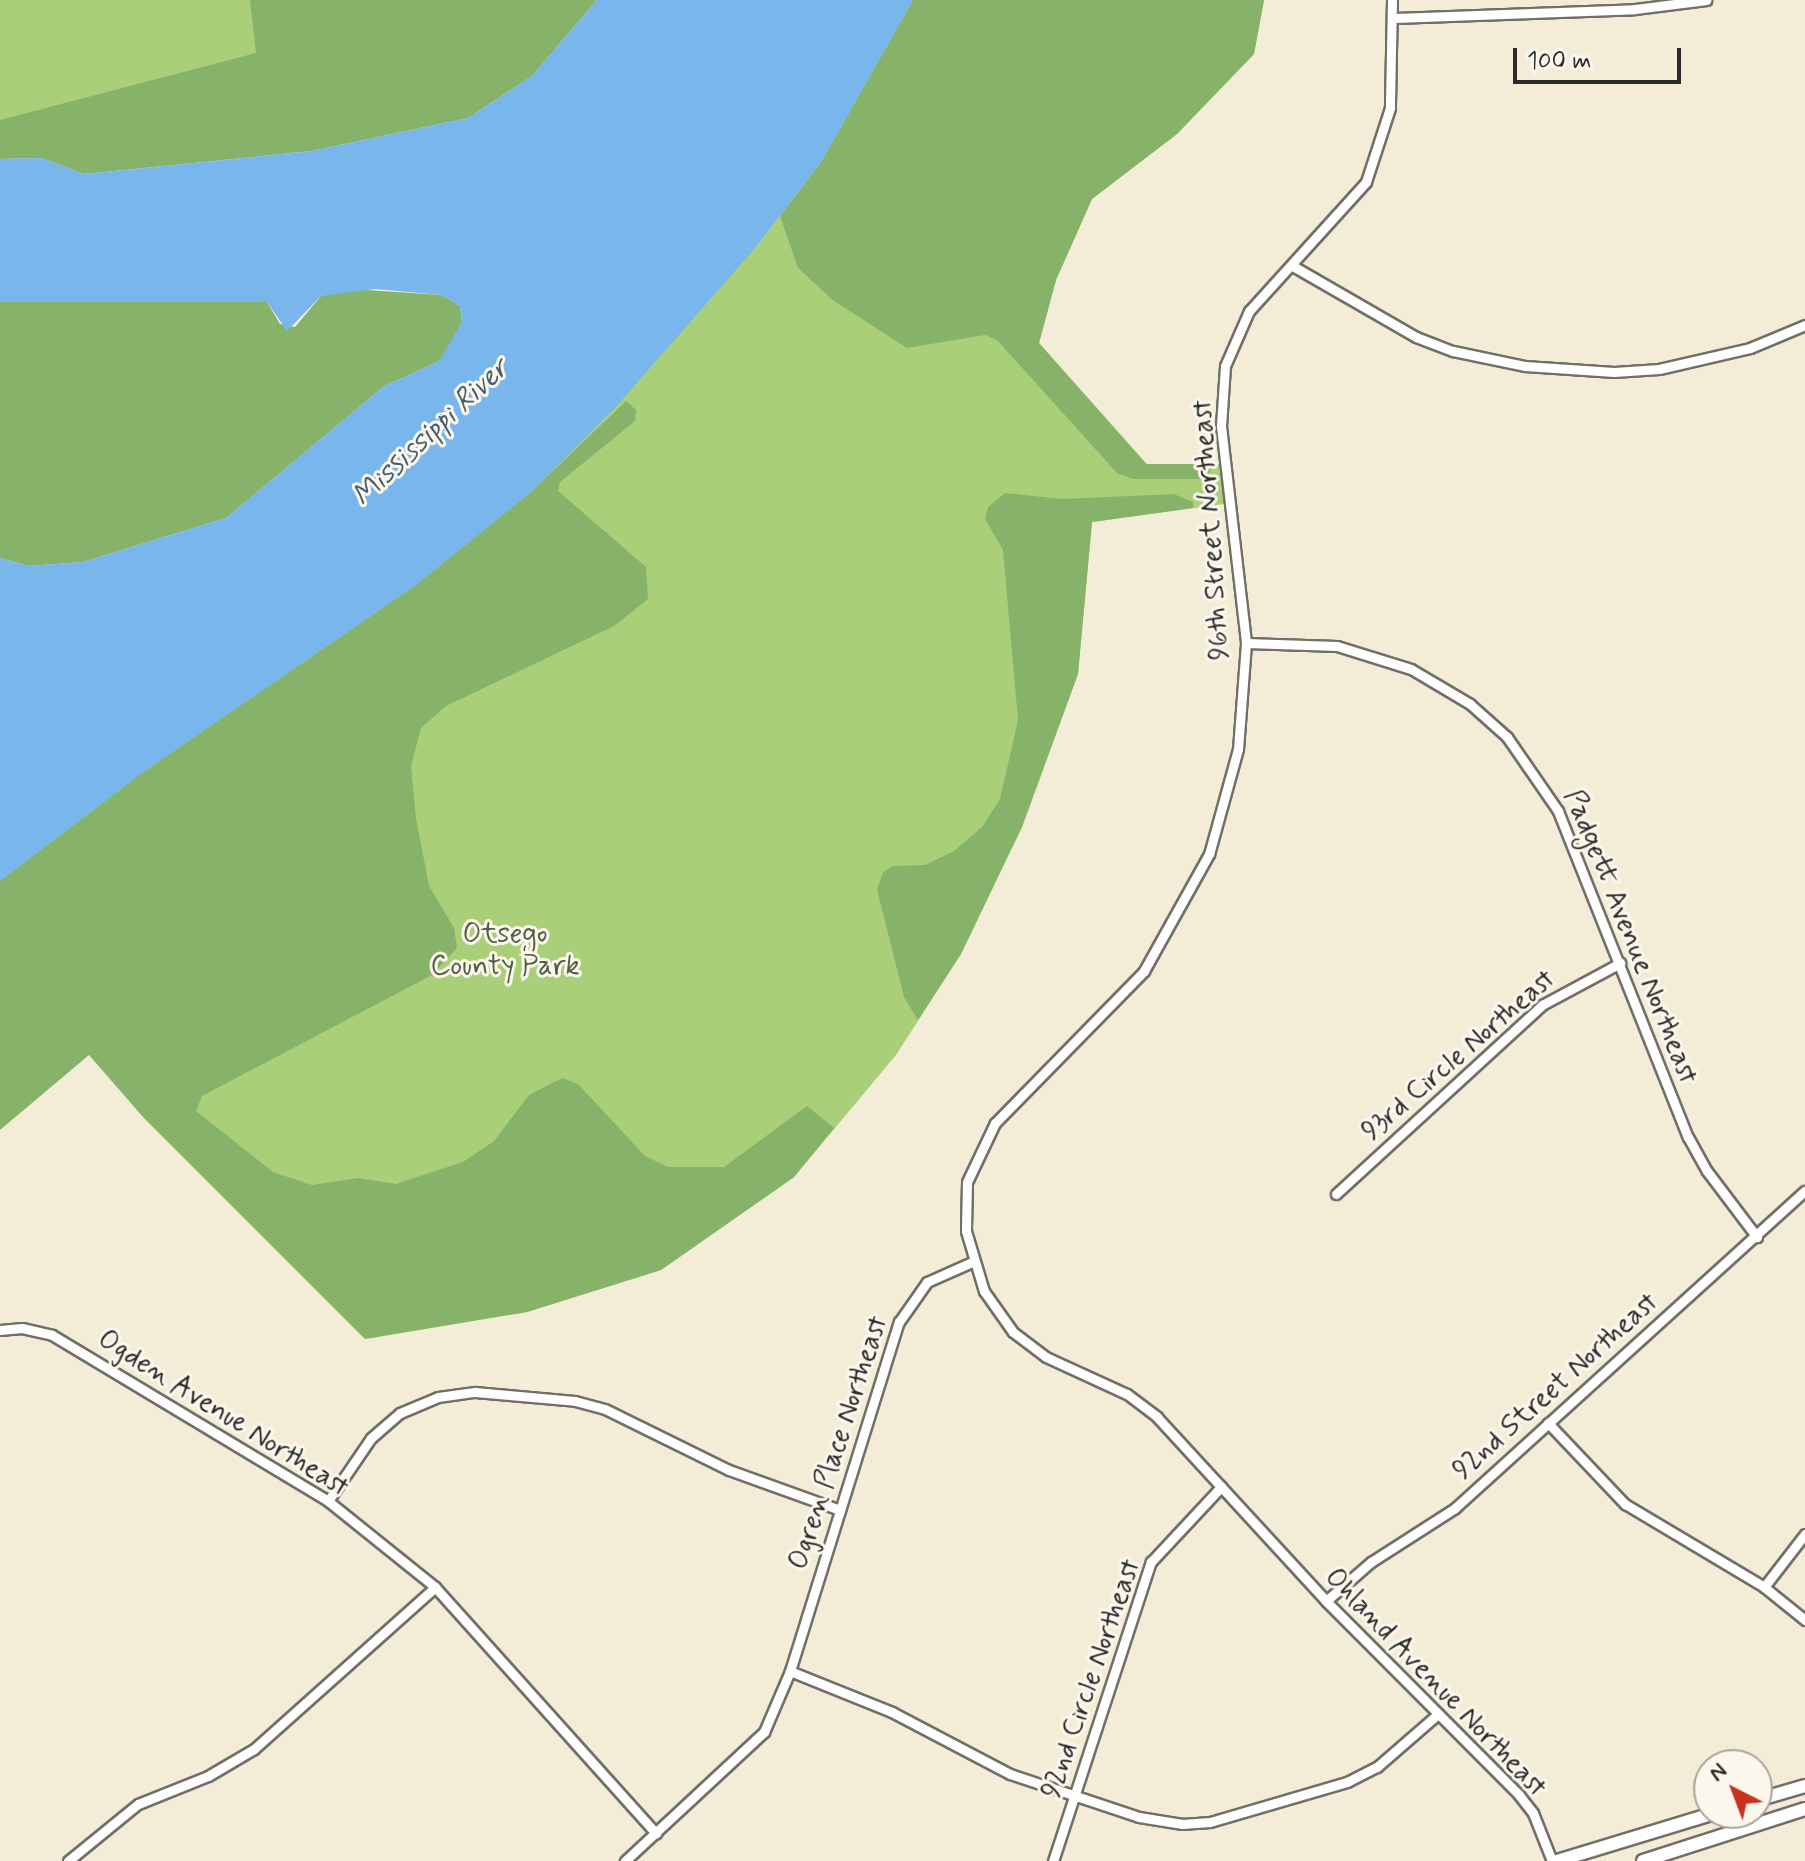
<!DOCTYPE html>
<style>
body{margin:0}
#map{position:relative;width:1805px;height:1861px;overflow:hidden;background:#f3edd8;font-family:Mynerve,sans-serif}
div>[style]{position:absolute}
.green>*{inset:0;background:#aacf79}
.forest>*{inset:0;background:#87b269}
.water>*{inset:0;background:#78b6eb}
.roads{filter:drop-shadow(2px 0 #716f68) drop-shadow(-2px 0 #716f68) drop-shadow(0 2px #716f68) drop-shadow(0 -2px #716f68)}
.street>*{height:9px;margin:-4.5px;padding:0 4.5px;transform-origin:4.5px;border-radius:4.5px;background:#fff}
.secondary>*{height:12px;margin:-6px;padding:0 6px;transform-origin:6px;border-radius:6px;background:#fff}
span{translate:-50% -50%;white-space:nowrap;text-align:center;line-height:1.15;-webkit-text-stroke:6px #fbf7ec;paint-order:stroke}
.street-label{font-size:28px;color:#2b2b2b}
.park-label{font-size:28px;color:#515c42}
.water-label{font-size:30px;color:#465c6e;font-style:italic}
.north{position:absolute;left:1693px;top:1749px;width:80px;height:80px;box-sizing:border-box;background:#fbf7ec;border:2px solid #a8a59f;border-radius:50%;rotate:318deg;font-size:22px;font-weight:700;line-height:32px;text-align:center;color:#2b2b2b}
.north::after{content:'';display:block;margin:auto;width:28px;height:36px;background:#c8321e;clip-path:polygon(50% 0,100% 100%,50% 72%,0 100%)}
.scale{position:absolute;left:1513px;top:48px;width:168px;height:36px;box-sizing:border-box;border:4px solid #2b2b2b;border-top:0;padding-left:10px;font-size:24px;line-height:28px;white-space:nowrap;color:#2b2b2b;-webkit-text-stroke:6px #fbf7ec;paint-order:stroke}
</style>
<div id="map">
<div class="green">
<i style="clip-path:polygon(0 0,573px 0,0 159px)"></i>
<i style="clip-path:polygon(913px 0,1264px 0,1254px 54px,1177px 134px,1092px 199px,1056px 280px,1039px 343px,1147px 464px,1219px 464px,1224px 504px,1092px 522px,1078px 674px,1022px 827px,961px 954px,896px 1055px,794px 1177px,661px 1270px,527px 1312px,365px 1339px,144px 1118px,0 951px,0 881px,756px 247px,821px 162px)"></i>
</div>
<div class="forest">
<i style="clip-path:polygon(250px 0,597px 0,532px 76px,468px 118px,312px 151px,84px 174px,41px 158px,0 159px,0 120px,256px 53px)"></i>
<i style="clip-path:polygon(913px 0,1264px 0,1254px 54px,1177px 134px,1092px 199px,1056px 280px,1039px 343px,1146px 464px,1213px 464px,1209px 474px,1200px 479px,1133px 479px,1117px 473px,997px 340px,985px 335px,907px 348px,834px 301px,798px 268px,780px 216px,821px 162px)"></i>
<i style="clip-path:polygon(352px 289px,442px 295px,460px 306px,462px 322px,454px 341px,439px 361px,383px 387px,226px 518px,83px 562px,29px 566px,0 558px,0 302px,267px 302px,280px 324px,295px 327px,321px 296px)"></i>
<i style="clip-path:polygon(626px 401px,636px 410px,635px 421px,560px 482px,558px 491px,646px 567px,648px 599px,614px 626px,446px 706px,421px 728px,411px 766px,416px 818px,429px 886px,454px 928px,457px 948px,432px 975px,202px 1096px,196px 1111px,273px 1172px,312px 1185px,358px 1178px,396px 1184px,463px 1162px,494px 1141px,529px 1095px,562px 1078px,578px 1084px,645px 1156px,668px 1167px,724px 1167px,807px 1106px,834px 1128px,794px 1177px,661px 1270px,527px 1312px,365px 1339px,144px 1118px,89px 1055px,0 1130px,0 881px,142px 773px,416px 585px,531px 492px)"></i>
<i style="clip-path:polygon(1005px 493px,1062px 499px,1174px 494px,1193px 502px,1193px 508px,1092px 522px,1078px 674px,1022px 827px,961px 954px,918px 1020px,904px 997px,877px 890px,883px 872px,893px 866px,925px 865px,954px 851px,982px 827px,1000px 799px,1018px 720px,1003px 550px,985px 519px,988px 507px)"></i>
</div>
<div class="water">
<i style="clip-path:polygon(597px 0,913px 0,821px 162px,756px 247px,614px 409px,531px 492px,416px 585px,142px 773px,0 881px,0 558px,29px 566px,83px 562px,226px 518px,383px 387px,439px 361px,462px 322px,460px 306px,442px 295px,375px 289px,321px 296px,287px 331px,267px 302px,0 302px,0 159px,41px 158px,84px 174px,312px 151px,468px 118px,532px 76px)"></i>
</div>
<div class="roads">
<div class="street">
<i style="left:1392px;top:0;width:108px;rotate:91.1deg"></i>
<i style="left:1390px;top:108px;width:78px;rotate:108deg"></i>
<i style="left:1366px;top:182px;width:174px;rotate:132.2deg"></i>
<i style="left:1249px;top:311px;width:60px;rotate:113.6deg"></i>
<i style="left:1225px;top:366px;width:60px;rotate:93.8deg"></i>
<i style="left:1221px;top:426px;width:218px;rotate:83.4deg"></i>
<i style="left:1246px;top:643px;width:106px;rotate:94.3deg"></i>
<i style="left:1238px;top:749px;width:109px;rotate:105.4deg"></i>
<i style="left:1209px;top:854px;width:134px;rotate:119.1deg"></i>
<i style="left:1144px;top:971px;width:213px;rotate:134.4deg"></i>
<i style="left:995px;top:1123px;width:65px;rotate:115.4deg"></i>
<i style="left:967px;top:1182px;width:49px;rotate:91.2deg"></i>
<i style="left:966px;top:1231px;width:63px;rotate:73.3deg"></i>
<i style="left:984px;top:1291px;width:50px;rotate:54.7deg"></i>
<i style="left:1013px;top:1332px;width:41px;rotate:37.1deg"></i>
<i style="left:1046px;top:1357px;width:89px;rotate:24.6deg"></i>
<i style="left:1127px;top:1394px;width:38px;rotate:37deg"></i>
<i style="left:1157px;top:1417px;width:250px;rotate:47.4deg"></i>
<i style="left:1326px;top:1601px;width:274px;rotate:45.1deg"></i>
<i style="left:1519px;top:1795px;width:23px;rotate:52deg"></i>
<i style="left:1533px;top:1813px;width:52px;rotate:68.4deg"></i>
<i style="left:1395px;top:18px;width:240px;rotate:-2.1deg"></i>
<i style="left:1635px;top:9px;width:72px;rotate:-7.2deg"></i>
<i style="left:1291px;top:265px;width:144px;rotate:29.9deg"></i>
<i style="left:1416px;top:337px;width:40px;rotate:21deg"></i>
<i style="left:1453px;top:351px;width:74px;rotate:11.8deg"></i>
<i style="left:1525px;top:366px;width:89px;rotate:3.9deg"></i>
<i style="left:1614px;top:372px;width:45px;rotate:-3.8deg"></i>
<i style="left:1659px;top:369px;width:93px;rotate:-13deg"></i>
<i style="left:1750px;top:348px;width:60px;rotate:-22.7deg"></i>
<i style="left:1246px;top:643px;width:91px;rotate:1.9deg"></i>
<i style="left:1337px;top:646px;width:77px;rotate:17.3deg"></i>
<i style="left:1411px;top:669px;width:69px;rotate:30.7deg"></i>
<i style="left:1470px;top:704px;width:50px;rotate:41.7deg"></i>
<i style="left:1507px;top:737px;width:90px;rotate:55.4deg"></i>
<i style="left:1558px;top:811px;width:351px;rotate:68.3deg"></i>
<i style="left:1688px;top:1137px;width:39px;rotate:61deg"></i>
<i style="left:1707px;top:1171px;width:83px;rotate:52.9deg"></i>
<i style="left:1336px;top:1194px;width:280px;rotate:-42.5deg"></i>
<i style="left:1542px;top:1005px;width:89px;rotate:-28.3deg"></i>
<i style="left:0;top:1330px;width:22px;rotate:-5deg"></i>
<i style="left:22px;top:1328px;width:31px;rotate:13deg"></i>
<i style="left:52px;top:1335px;width:322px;rotate:31deg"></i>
<i style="left:328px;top:1501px;width:137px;rotate:38.8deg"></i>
<i style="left:435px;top:1587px;width:331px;rotate:48.1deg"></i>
<i style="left:1548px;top:1423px;width:112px;rotate:46.5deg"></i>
<i style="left:1625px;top:1504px;width:162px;rotate:30.8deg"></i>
<i style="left:1764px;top:1587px;width:53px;rotate:38.8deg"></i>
<i style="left:328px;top:1501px;width:76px;rotate:-55.7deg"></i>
<i style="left:371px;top:1438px;width:38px;rotate:-41deg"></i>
<i style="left:400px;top:1413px;width:41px;rotate:-22.8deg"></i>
<i style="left:438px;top:1397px;width:37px;rotate:-8deg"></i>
<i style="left:475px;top:1392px;width:100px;rotate:5.1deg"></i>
<i style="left:575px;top:1401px;width:31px;rotate:15deg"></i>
<i style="left:605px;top:1409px;width:138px;rotate:26.2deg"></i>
<i style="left:729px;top:1470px;width:118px;rotate:19.8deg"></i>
<i style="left:1764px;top:1587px;width:67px;rotate:-52.3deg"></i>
<i style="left:1326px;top:1601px;width:60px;rotate:-40.9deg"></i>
<i style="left:1371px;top:1562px;width:100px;rotate:-32.7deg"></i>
<i style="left:1455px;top:1508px;width:472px;rotate:-42.2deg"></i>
<i style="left:790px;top:1671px;width:110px;rotate:21.9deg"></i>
<i style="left:892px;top:1712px;width:133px;rotate:27.7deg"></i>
<i style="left:1010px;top:1774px;width:136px;rotate:18.4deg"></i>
<i style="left:1139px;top:1817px;width:44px;rotate:9.2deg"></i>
<i style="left:1182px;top:1824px;width:28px;rotate:-4deg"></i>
<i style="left:1210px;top:1822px;width:143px;rotate:-16.3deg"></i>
<i style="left:1347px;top:1782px;width:34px;rotate:-27deg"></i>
<i style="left:1377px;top:1767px;width:81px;rotate:-41deg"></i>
<i style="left:68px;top:1861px;width:90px;rotate:-39.2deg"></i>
<i style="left:138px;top:1804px;width:75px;rotate:-21.8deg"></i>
<i style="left:208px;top:1776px;width:53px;rotate:-30.4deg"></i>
<i style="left:254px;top:1749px;width:243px;rotate:-41.8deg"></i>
<i style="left:625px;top:1861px;width:190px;rotate:-42.9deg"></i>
<i style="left:764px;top:1732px;width:66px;rotate:-66.9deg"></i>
<i style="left:790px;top:1671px;width:366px;rotate:-72.7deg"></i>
<i style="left:899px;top:1322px;width:49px;rotate:-55deg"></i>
<i style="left:927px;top:1282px;width:49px;rotate:-24deg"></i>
<i style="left:1053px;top:1861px;width:315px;rotate:-71.9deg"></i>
<i style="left:1151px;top:1562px;width:103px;rotate:-47deg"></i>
</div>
<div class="secondary">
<i style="left:1757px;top:1800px;width:50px;rotate:-16.3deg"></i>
<i style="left:1557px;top:1861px;width:165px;rotate:-16.9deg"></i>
<i style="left:1643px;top:1861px;width:170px;rotate:-17.8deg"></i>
</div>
</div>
<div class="street-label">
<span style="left:1212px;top:530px;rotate:-94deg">96th Street Northeast</span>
<span style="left:1630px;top:937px;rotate:68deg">Padgett Avenue Northeast</span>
<span style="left:1459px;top:1056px;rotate:-41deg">93rd Circle Northeast</span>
<span style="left:1556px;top:1387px;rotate:-42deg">92nd Street Northeast</span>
<span style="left:223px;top:1414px;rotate:32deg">Ogden Avenue Northeast</span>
<span style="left:839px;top:1443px;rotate:-72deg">Ogren Place Northeast</span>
<span style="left:1092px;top:1679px;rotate:-71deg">92nd Circle Northeast</span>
<span style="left:1435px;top:1683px;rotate:46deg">Ohland Avenue Northeast</span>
</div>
<div class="park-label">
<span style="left:505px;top:951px">Otsego<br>County Park</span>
</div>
<div class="water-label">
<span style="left:431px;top:433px;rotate:-43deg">Mississippi River</span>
</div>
<div class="north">N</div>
<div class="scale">100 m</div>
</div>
